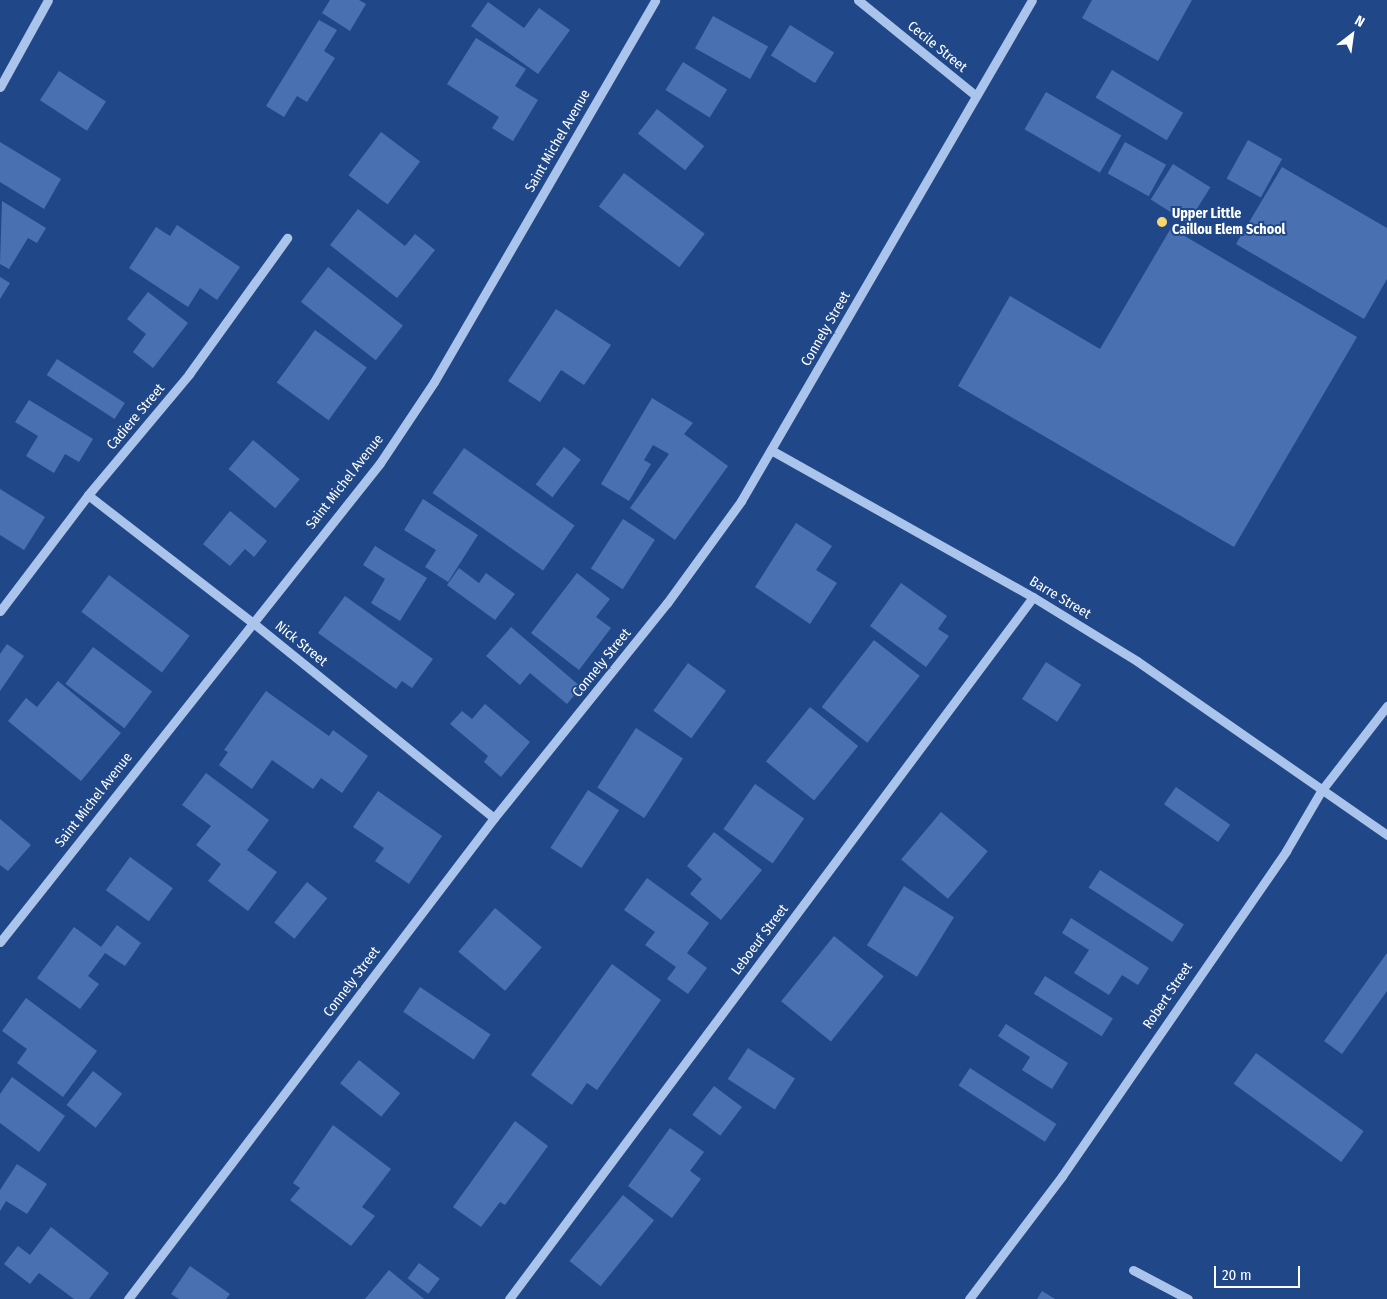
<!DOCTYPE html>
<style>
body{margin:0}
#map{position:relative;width:1387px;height:1299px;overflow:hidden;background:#204889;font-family:"Fira Sans Condensed",sans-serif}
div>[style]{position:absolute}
.building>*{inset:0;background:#4971b2;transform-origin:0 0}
.minor>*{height:9px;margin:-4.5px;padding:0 4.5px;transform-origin:4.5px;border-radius:4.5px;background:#abc4eb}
.dots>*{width:14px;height:14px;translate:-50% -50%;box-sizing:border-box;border:2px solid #204889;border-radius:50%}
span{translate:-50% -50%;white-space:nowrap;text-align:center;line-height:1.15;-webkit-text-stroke:4px #204889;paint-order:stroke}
.street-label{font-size:14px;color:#fff}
.poi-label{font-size:14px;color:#fff;font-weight:700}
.left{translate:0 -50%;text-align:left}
.north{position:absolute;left:1327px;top:10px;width:50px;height:50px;-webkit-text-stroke:4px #204889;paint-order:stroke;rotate:30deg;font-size:14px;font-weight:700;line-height:20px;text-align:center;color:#fff}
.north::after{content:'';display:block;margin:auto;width:18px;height:22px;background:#fff;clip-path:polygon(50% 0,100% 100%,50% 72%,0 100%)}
.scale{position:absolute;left:1214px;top:1266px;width:86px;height:22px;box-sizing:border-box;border:2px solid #fff;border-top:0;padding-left:6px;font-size:15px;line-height:18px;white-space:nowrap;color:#fff;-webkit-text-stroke:4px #204889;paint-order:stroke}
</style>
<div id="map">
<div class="building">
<i style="clip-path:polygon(330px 0,359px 0,366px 4px,350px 31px,322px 13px)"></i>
<i style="clip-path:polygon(1092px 0,1192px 0,1158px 61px,1082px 18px)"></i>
<i style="clip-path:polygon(488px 2px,524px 28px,539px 8px,570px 30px,538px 74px,471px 26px)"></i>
<i style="left:713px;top:16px;width:63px;height:37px;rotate:29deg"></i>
<i style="clip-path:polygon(319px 20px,337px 30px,324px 51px,335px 58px,307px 102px,297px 96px,284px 117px,266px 106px)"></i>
<i style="left:790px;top:25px;width:52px;height:36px;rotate:32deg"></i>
<i style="clip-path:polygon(476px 38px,526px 69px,515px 86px,538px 100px,513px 141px,492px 128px,499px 117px,447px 84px)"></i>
<i style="left:683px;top:62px;width:52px;height:33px;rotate:32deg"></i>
<i style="left:1112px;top:70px;width:83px;height:32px;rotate:31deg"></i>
<i style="left:59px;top:71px;width:56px;height:35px;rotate:33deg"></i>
<i style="left:1046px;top:92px;width:87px;height:43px;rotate:30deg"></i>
<i style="left:657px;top:109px;width:60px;height:31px;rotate:38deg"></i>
<i style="left:381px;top:132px;width:49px;height:54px;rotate:37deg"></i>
<i style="left:1248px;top:140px;width:39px;height:44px;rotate:29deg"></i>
<i style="clip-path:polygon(0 142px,61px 179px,44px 209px,0 182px)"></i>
<i style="left:1125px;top:142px;width:47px;height:36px;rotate:29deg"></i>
<i style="left:1173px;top:164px;width:44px;height:42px;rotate:32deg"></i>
<i style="clip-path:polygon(1282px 167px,1387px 228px,1387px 279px,1364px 319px,1236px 244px)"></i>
<i style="left:624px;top:173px;width:101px;height:42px;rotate:37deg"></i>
<i style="clip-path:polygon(2px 201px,46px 228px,37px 243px,28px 238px,9px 269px,0 264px)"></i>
<i style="clip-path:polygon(358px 209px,405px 246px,415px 234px,435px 250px,397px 298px,330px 245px)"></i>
<i style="clip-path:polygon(177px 225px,240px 267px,217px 300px,200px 288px,188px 307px,129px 268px,156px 227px,170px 236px)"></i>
<i style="clip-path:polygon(1171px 228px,1357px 337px,1234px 547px,958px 386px,1010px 296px,1100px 349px)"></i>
<i style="left:328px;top:267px;width:95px;height:44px;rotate:38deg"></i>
<i style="clip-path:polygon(0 277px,10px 283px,0 299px)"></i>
<i style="clip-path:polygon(148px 292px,188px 323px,153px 368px,133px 352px,146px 334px,127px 319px)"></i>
<i style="clip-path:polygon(556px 309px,611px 345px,584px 385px,561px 370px,540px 402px,508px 381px)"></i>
<i style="left:315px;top:330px;width:64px;height:65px;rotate:36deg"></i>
<i style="left:57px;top:359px;width:81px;height:19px;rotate:33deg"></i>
<i style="clip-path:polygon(652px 398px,693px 423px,684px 434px,728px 466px,675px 540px,630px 508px,669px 454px,653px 445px,644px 460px,651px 464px,629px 501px,601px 484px)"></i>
<i style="clip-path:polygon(29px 400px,93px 439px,79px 462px,65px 454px,54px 473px,26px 456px,38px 436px,15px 422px)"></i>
<i style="left:253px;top:440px;width:61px;height:38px;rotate:40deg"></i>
<i style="left:564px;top:447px;width:21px;height:47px;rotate:37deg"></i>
<i style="left:464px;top:448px;width:135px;height:55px;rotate:35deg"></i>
<i style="clip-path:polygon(0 489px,45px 517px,24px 550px,0 535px)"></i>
<i style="clip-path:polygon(423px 499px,478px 535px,448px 582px,425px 567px,436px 550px,404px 530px)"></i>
<i style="clip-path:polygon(230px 511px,267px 541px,254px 557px,245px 549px,230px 566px,203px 544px)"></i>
<i style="left:623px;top:519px;width:38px;height:59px;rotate:33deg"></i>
<i style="clip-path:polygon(796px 523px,832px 546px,816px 570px,837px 583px,810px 624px,755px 587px)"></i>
<i style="clip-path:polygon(375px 546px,427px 578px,400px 621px,371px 603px,385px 579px,363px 565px)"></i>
<i style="clip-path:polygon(459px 568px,479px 583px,486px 573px,515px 594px,495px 620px,447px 585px)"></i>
<i style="clip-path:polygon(577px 573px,610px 599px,596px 617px,611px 628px,579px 670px,531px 633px)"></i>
<i style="left:109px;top:575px;width:101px;height:46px;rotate:37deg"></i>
<i style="clip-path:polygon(901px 583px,947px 616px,938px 629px,949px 636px,926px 667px,870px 626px)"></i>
<i style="clip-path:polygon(345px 596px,433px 659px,412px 688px,402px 681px,396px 689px,318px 633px)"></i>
<i style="clip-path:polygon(511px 627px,581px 687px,567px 704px,530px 673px,520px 685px,486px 656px)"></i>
<i style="left:874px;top:640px;width:58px;height:85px;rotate:38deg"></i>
<i style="clip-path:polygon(7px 644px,24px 656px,0 691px,0 654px)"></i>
<i style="left:93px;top:647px;width:74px;height:46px;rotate:37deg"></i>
<i style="left:1046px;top:662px;width:42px;height:44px;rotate:33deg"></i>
<i style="left:688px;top:663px;width:47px;height:59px;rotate:36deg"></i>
<i style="clip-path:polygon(58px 681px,121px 733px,81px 781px,8px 721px,26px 698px,37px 707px)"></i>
<i style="clip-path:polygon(266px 691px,329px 736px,333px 730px,368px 756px,342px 793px,321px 778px,313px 789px,272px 760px,252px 789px,219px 765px,228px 752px,224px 750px)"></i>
<i style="clip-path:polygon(485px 704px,530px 742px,501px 777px,484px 762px,488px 756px,450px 724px,462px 711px,472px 719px)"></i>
<i style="left:810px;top:707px;width:62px;height:70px;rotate:39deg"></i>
<i style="left:636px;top:728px;width:56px;height:71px;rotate:33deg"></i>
<i style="clip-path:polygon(206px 773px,269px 820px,247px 850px,277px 872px,248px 911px,208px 881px,221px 864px,196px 845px,211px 826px,182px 805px)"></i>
<i style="left:755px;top:784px;width:60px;height:55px;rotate:35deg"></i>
<i style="left:1176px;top:787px;width:66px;height:21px;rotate:35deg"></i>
<i style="left:588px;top:790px;width:37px;height:69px;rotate:33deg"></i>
<i style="clip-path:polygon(378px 791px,442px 836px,409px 884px,375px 861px,384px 848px,353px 827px)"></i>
<i style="left:941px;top:812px;width:61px;height:62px;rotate:40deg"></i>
<i style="clip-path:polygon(0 819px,31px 845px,8px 871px,0 865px)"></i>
<i style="clip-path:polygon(714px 832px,762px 870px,721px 920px,690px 894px,702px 879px,687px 866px)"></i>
<i style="left:130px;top:857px;width:53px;height:41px;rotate:36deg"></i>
<i style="left:1100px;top:870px;width:100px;height:21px;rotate:33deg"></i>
<i style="clip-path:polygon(647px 878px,709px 923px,687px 953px,707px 968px,688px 994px,667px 979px,676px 967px,645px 945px,655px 932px,624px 910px)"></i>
<i style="left:307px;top:882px;width:26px;height:52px;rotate:39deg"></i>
<i style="left:904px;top:886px;width:59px;height:70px;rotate:32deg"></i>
<i style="left:495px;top:908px;width:61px;height:57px;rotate:40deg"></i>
<i style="clip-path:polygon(1071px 918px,1149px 968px,1138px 985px,1122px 975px,1109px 995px,1074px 973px,1089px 950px,1062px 933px)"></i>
<i style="clip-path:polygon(117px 925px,141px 943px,125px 966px,105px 953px,88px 976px,99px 984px,80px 1009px,37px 978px,74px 927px,101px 947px)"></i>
<i style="left:834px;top:936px;width:64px;height:84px;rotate:39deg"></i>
<i style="clip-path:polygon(1387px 953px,1387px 991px,1342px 1054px,1324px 1041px)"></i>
<i style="clip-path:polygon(612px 964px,661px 1000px,597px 1090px,587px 1083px,572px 1105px,531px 1075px)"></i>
<i style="left:1045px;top:976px;width:80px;height:21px;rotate:32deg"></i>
<i style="left:420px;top:987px;width:85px;height:30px;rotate:34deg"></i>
<i style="clip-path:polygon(26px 998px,97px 1051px,63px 1097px,17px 1063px,27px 1049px,2px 1031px)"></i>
<i style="clip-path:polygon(1006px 1024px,1068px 1063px,1052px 1089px,1022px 1070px,1030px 1057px,998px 1036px)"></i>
<i style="left:748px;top:1048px;width:56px;height:37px;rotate:33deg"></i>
<i style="left:1256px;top:1053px;width:133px;height:38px;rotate:36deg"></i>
<i style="left:359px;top:1060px;width:53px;height:30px;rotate:39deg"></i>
<i style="left:970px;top:1068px;width:103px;height:21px;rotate:33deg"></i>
<i style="left:93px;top:1071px;width:37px;height:43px;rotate:38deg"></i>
<i style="clip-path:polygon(12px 1077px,65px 1116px,39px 1152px,0 1123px,0 1094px)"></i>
<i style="left:714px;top:1086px;width:35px;height:36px;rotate:37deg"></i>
<i style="clip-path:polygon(515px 1121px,548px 1146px,505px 1205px,500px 1202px,481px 1227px,453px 1207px)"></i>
<i style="clip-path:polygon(333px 1125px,391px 1169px,362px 1207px,375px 1216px,351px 1246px,290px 1200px,300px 1188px,293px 1183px)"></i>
<i style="clip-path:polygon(670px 1128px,704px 1152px,690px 1171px,701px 1179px,672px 1218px,628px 1186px)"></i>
<i style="clip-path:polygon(17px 1164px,47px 1184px,27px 1214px,6px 1201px,0 1211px,0 1190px)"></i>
<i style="left:623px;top:1195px;width:40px;height:85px;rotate:39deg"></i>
<i style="clip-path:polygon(51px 1227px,109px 1273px,89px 1299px,74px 1299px,39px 1273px,30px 1284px,4px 1264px,18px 1246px,30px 1255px)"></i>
<i style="left:419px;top:1263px;width:26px;height:19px;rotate:37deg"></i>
<i style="clip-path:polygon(190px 1266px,230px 1294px,226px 1299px,179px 1299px,171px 1294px)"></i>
<i style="clip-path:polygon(389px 1270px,424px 1299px,365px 1299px)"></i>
<i style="clip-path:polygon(1042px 1291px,1055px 1299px,1037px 1299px)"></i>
</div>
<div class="minor">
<i style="left:858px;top:0;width:152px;rotate:39.1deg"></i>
<i style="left:0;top:87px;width:99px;rotate:-61.1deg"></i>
<i style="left:771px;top:450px;width:300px;rotate:29.3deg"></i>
<i style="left:1033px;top:597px;width:122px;rotate:31.6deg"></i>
<i style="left:1137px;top:661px;width:305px;rotate:34.8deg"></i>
<i style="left:88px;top:495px;width:207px;rotate:37.8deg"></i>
<i style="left:252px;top:622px;width:311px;rotate:39deg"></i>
<i style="left:0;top:611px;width:146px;rotate:-52.8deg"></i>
<i style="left:88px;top:495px;width:158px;rotate:-50.1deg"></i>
<i style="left:189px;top:374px;width:168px;rotate:-54.2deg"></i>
<i style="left:0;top:942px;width:611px;rotate:-51.57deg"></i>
<i style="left:380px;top:463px;width:97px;rotate:-56.3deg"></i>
<i style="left:434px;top:382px;width:441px;rotate:-59.9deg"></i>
<i style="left:1133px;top:1270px;width:62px;rotate:27.8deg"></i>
<i style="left:128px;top:1299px;width:604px;rotate:-52.73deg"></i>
<i style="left:494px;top:818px;width:276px;rotate:-51.2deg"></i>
<i style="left:667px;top:603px;width:126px;rotate:-54deg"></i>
<i style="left:741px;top:501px;width:579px;rotate:-59.85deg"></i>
<i style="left:509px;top:1299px;width:876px;rotate:-53.26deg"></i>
<i style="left:969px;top:1299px;width:154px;rotate:-52.9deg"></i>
<i style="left:1062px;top:1176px;width:395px;rotate:-55.4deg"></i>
<i style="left:1286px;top:851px;width:69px;rotate:-59.7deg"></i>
<i style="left:1321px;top:791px;width:108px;rotate:-52.2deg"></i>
</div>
<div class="dots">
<i style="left:1162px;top:222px;background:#f8d86c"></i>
</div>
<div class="street-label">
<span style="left:937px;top:47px;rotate:39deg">Cecile Street</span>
<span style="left:558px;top:141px;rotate:-60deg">Saint Michel Avenue</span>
<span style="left:826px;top:329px;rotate:-60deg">Connely Street</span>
<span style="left:136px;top:417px;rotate:-50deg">Cadiere Street</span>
<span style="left:345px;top:482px;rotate:-52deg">Saint Michel Avenue</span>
<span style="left:1060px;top:598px;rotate:31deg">Barre Street</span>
<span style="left:301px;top:644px;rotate:39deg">Nick Street</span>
<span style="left:602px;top:663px;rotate:-51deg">Connely Street</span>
<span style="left:94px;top:800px;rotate:-52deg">Saint Michel Avenue</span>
<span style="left:760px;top:940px;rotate:-53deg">Leboeuf Street</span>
<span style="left:352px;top:982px;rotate:-53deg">Connely Street</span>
<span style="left:1168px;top:996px;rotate:-56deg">Robert Street</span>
</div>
<div class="poi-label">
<span class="left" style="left:1172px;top:222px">Upper Little<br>Caillou Elem School</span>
</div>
<div class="north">N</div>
<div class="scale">20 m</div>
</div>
